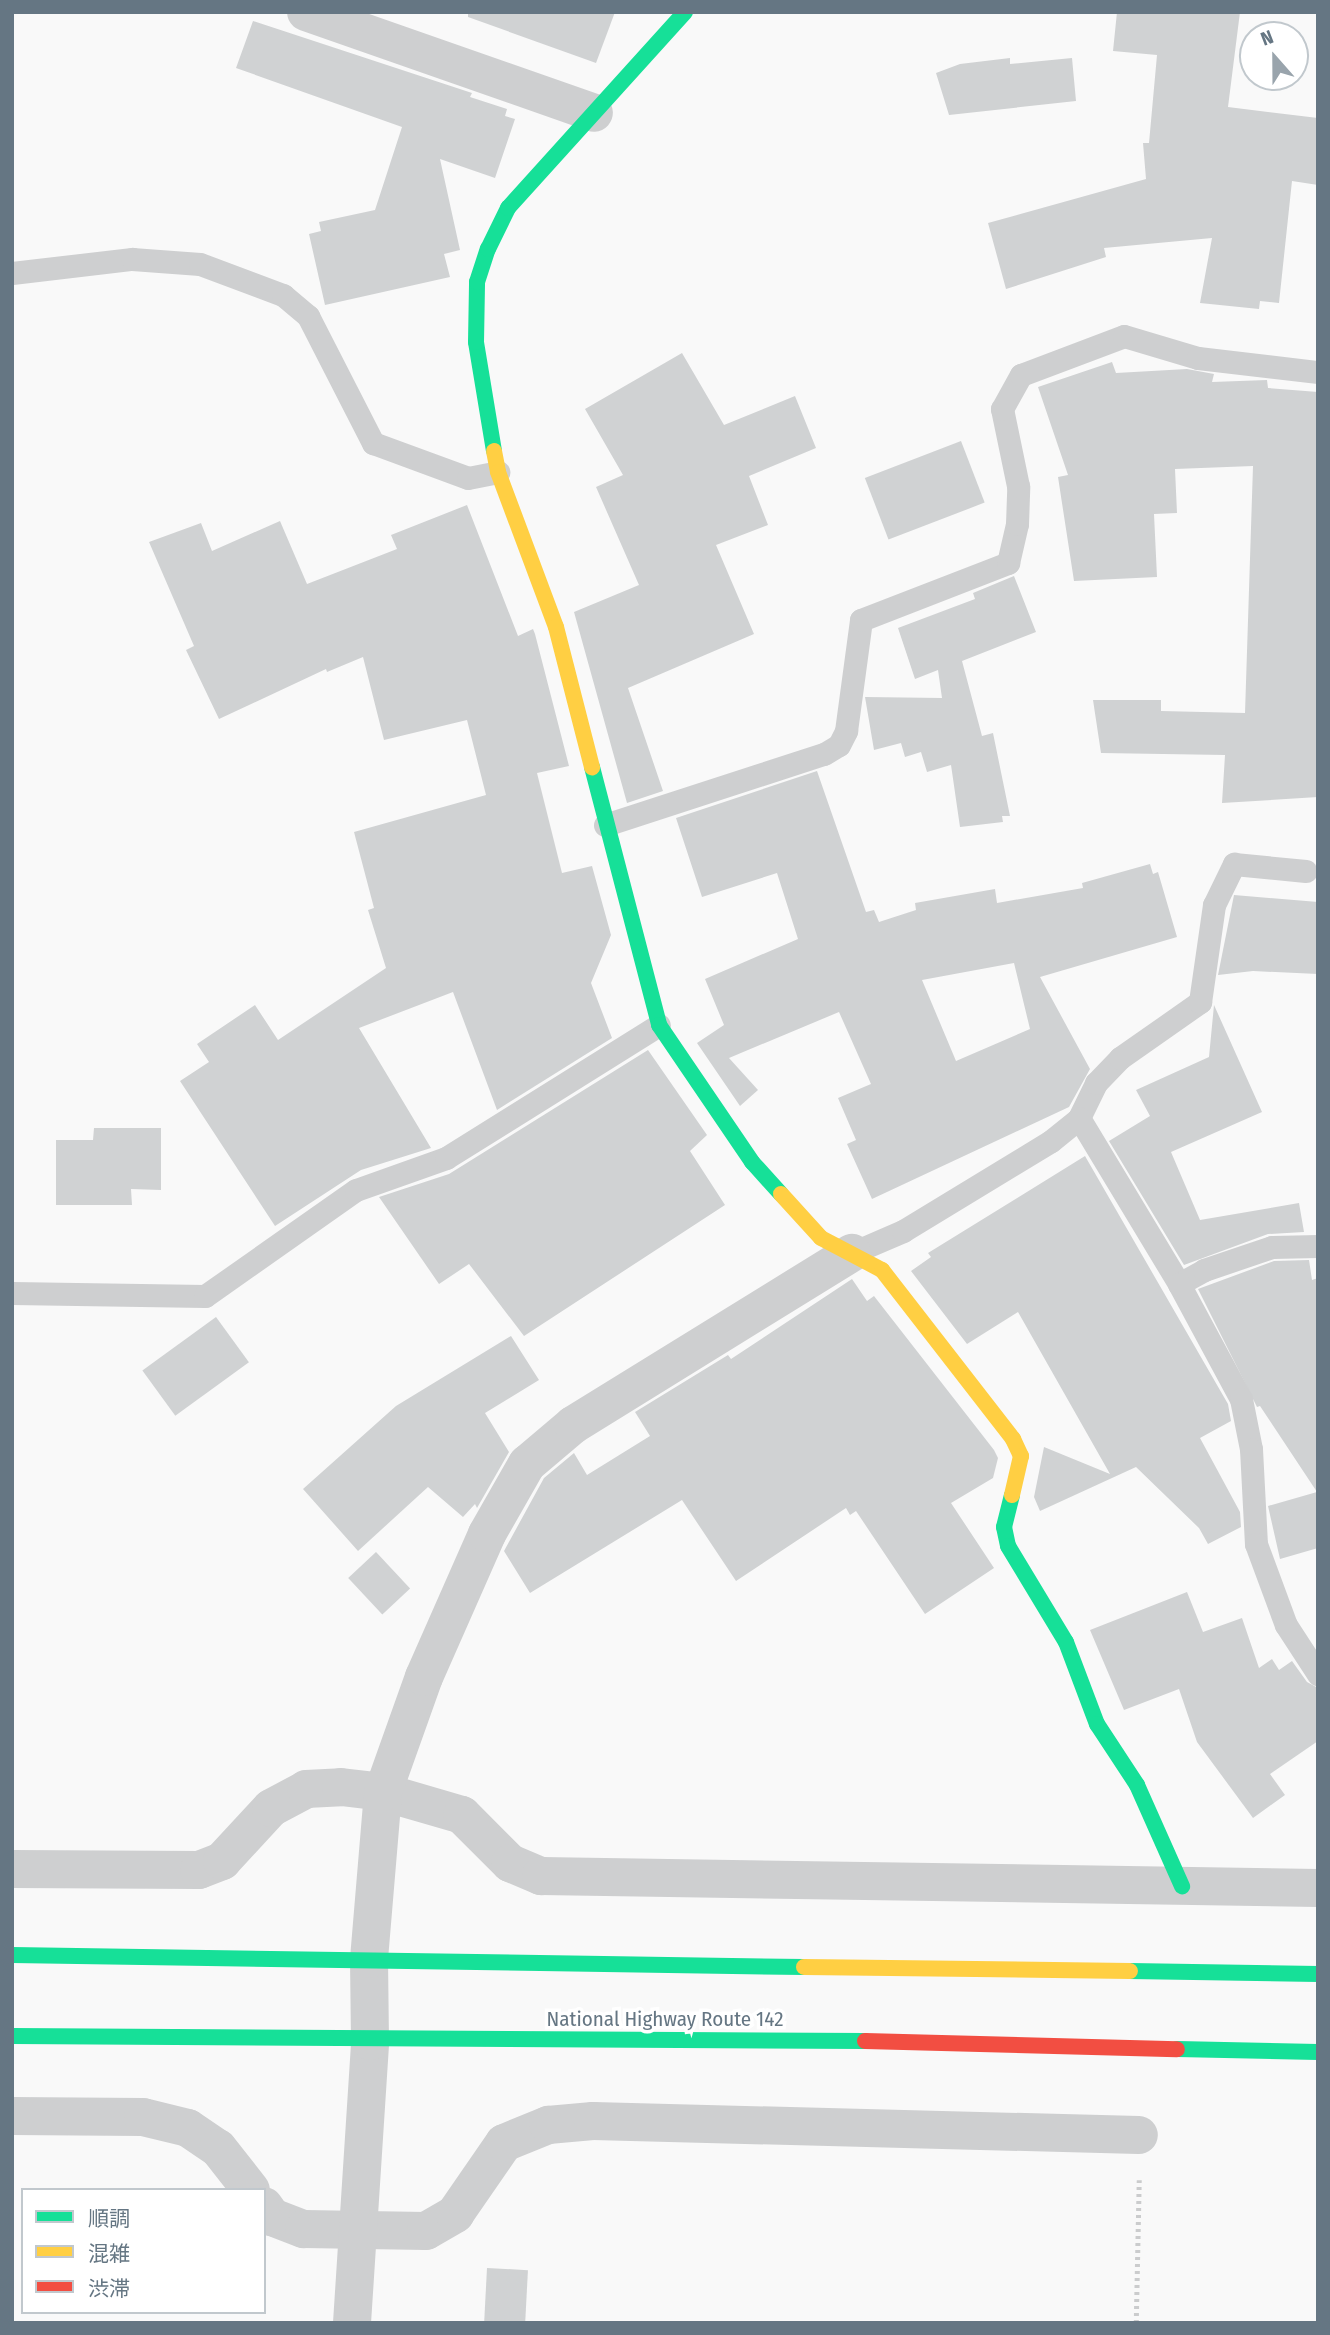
<!DOCTYPE html>
<meta charset="utf-8">
<style>
body{margin:0}
#map{position:relative;width:1330px;height:2335px;overflow:hidden;background:#f9f9f9;font-family:"Fira Sans Condensed","Noto Sans JP",sans-serif}
div>[style]{position:absolute}
.building>*{inset:0;background:#d0d2d3;transform-origin:0 0}
.path>*{height:4.5px;margin-top:-2.25px;transform-origin:0;background:repeating-linear-gradient(90deg,#cbcccd 0 3.5px,transparent 0 7px)}
.lane>*{height:23px;margin:-11.5px;padding:0 11.5px;transform-origin:11.5px;border-radius:11.5px;background:#cecfd0}
.street>*{height:38px;margin:-19px;padding:0 19px;transform-origin:19px;border-radius:19px;background:#cecfd0}
.fast>*{height:16px;margin:-8px;padding:0 8px;transform-origin:8px;border-radius:8px;background:#16e098}
.slow>*{height:16px;margin:-8px;padding:0 8px;transform-origin:8px;border-radius:8px;background:#ffcf43}
.jam>*{height:16px;margin:-8px;padding:0 8px;transform-origin:8px;border-radius:8px;background:#f24e42}
span{translate:-50% -50%;white-space:nowrap;text-align:center;line-height:1.15;-webkit-text-stroke:7px #fff;paint-order:stroke}
.street-label{font-size:21px;color:#657683}
.frame{position:absolute;inset:0;border:14px solid #657683;pointer-events:none}
.legend{position:absolute;left:21px;top:2188px;width:245px;height:126px;box-sizing:border-box;background:#fff;border:2px solid #c1c8cd;margin:0;padding:9px 12px;list-style:none;font-size:21px;color:#657683}
.legend li{display:flex;align-items:center;gap:14px;height:35px}
.legend b{width:35px;border:2px solid #c1c8cd}
.north{position:absolute;left:1239px;top:21px;width:70px;height:70px;box-sizing:border-box;background:#fff;border:2px solid #c1c8cd;border-radius:50%;rotate:339deg;font-size:19px;font-weight:700;line-height:28px;text-align:center;color:#657683}
.north::after{content:'';display:block;margin:auto;width:24px;height:32px;background:#99a4ac;clip-path:polygon(50% 0,100% 100%,50% 72%,0 100%)}
</style>
<div id="map">
<div class="building">
<i style="clip-path:polygon(468px 12px,615px 12px,596px 63px,468px 17px)"></i>
<i style="clip-path:polygon(1117px 12px,1240px 12px,1228px 107px,1318px 118px,1318px 185px,1292px 181px,1279px 303px,1260px 301px,1259px 309px,1200px 303px,1212px 238px,1104px 248px,1106px 257px,1006px 289px,988px 223px,1146px 179px,1143px 143px,1149px 143px,1157px 55px,1113px 51px)"></i>
<i style="clip-path:polygon(253px 21px,472px 93px,470px 97px,507px 109px,505px 116px,515px 119px,495px 178px,440px 159px,460px 250px,444px 254px,450px 277px,325px 305px,309px 234px,321px 231px,319px 222px,375px 210px,402px 127px,236px 68px)"></i>
<i style="clip-path:polygon(1010px 58px,1010px 64px,1072px 58px,1076px 101px,949px 115px,936px 73px,960px 64px)"></i>
<i style="clip-path:polygon(682px 353px,724px 425px,795px 396px,816px 448px,749px 476px,768px 525px,716px 545px,754px 634px,628px 688px,663px 791px,627px 803px,574px 612px,639px 585px,596px 487px,623px 475px,585px 409px)"></i>
<i style="clip-path:polygon(1112px 362px,1116px 373px,1187px 369px,1214px 374px,1212px 382px,1267px 380px,1268px 388px,1318px 392px,1318px 797px,1222px 803px,1225px 755px,1101px 753px,1093px 700px,1161px 700px,1161px 711px,1245px 713px,1253px 466px,1175px 469px,1177px 513px,1154px 514px,1157px 577px,1074px 581px,1058px 477px,1068px 475px,1038px 387px)"></i>
<i style="left:961px;top:441px;width:66px;height:103px;rotate:69deg"></i>
<i style="clip-path:polygon(467px 505px,518px 636px,533px 629px,535px 634px,569px 766px,537px 773px,562px 873px,592px 866px,611px 935px,591px 983px,612px 1038px,497px 1110px,453px 992px,359px 1028px,431px 1148px,361px 1170px,275px 1226px,180px 1081px,209px 1062px,197px 1044px,255px 1005px,278px 1040px,386px 968px,368px 910px,374px 908px,354px 832px,486px 795px,467px 720px,384px 740px,363px 657px,327px 672px,326px 669px,219px 719px,186px 650px,194px 646px,149px 542px,201px 523px,212px 551px,280px 521px,307px 584px,397px 549px,391px 535px)"></i>
<i style="clip-path:polygon(1014px 576px,1036px 632px,962px 661px,982px 736px,993px 733px,1010px 816px,1002px 816px,1003px 822px,960px 827px,951px 765px,927px 772px,921px 752px,905px 757px,901px 743px,874px 750px,865px 697px,942px 698px,938px 670px,915px 679px,898px 628px,975px 599px,973px 593px)"></i>
<i style="clip-path:polygon(evenodd,817px 771px,866px 912px,874px 910px,879px 922px,916px 910px,915px 903px,995px 889px,997px 903px,1083px 888px,1082px 883px,1150px 864px,1153px 874px,1158px 872px,1177px 937px,1040px 977px,1090px 1069px,1069px 1107px,872px 1199px,847px 1144px,856px 1140px,838px 1098px,871px 1084px,839px 1012px,729px 1058px,758px 1090px,740px 1106px,697px 1043px,724px 1025px,705px 979px,798px 939px,777px 873px,702px 897px,676px 818px,817px 771px,1014px 963px,1030px 1029px,956px 1061px,922px 980px,1014px 963px)"></i>
<i style="clip-path:polygon(1234px 895px,1318px 902px,1318px 974px,1253px 971px,1218px 975px)"></i>
<i style="clip-path:polygon(1214px 1005px,1262px 1112px,1171px 1152px,1200px 1220px,1299px 1203px,1304px 1232px,1268px 1234px,1184px 1265px,1109px 1141px,1150px 1116px,1136px 1090px,1209px 1057px)"></i>
<i style="clip-path:polygon(648px 1050px,707px 1135px,690px 1151px,725px 1205px,524px 1336px,469px 1264px,439px 1284px,379px 1197px,449px 1174px)"></i>
<i style="clip-path:polygon(94px 1128px,161px 1128px,161px 1190px,131px 1189px,132px 1205px,56px 1205px,56px 1140px,93px 1140px)"></i>
<i style="clip-path:polygon(1085px 1156px,1228px 1404px,1231px 1421px,1200px 1438px,1240px 1512px,1241px 1527px,1208px 1544px,1199px 1528px,1136px 1467px,1040px 1511px,1034px 1497px,1044px 1447px,1110px 1474px,1018px 1312px,967px 1344px,911px 1271px,931px 1257px,928px 1253px)"></i>
<i style="clip-path:polygon(1309px 1260px,1312px 1280px,1318px 1278px,1318px 1548px,1280px 1559px,1268px 1506px,1317px 1492px,1260px 1406px,1257px 1407px,1198px 1289px,1274px 1261px)"></i>
<i style="clip-path:polygon(852px 1279px,867px 1301px,874px 1296px,994px 1450px,998px 1458px,993px 1478px,951px 1503px,994px 1568px,925px 1614px,856px 1511px,850px 1515px,846px 1508px,736px 1581px,682px 1500px,530px 1593px,504px 1551px,544px 1478px,574px 1453px,587px 1475px,650px 1436px,635px 1412px,728px 1355px,731px 1359px)"></i>
<i style="left:216px;top:1317px;width:56px;height:91px;rotate:54deg"></i>
<i style="clip-path:polygon(511px 1336px,539px 1380px,485px 1413px,509px 1452px,477px 1508px,475px 1504px,463px 1517px,428px 1487px,358px 1551px,303px 1489px,396px 1406px)"></i>
<i style="left:376px;top:1552px;width:50px;height:38px;rotate:47deg"></i>
<i style="clip-path:polygon(1187px 1592px,1203px 1632px,1242px 1618px,1259px 1668px,1272px 1659px,1279px 1670px,1292px 1661px,1307px 1682px,1318px 1688px,1318px 1741px,1270px 1774px,1285px 1795px,1253px 1818px,1197px 1742px,1179px 1689px,1124px 1710px,1090px 1630px)"></i>
<i style="left:487px;top:2268px;width:41px;height:55px;rotate:3deg"></i>
</div>
<div class="path">
<i style="left:1136px;top:2323px;width:143px;rotate:-88.8deg"></i>
</div>
<div class="lane">
<i style="left:12px;top:273px;width:121px;rotate:-6.7deg"></i>
<i style="left:132px;top:259px;width:68px;rotate:4.2deg"></i>
<i style="left:200px;top:264px;width:89px;rotate:20.5deg"></i>
<i style="left:283px;top:295px;width:33px;rotate:40deg"></i>
<i style="left:308px;top:316px;width:143px;rotate:62.9deg"></i>
<i style="left:373px;top:443px;width:101px;rotate:20.2deg"></i>
<i style="left:468px;top:478px;width:31px;rotate:-11deg"></i>
<i style="left:605px;top:825px;width:230px;rotate:-18deg"></i>
<i style="left:824px;top:754px;width:17px;rotate:-31deg"></i>
<i style="left:839px;top:745px;width:16px;rotate:-63deg"></i>
<i style="left:846px;top:731px;width:112px;rotate:-82.3deg"></i>
<i style="left:861px;top:620px;width:158px;rotate:-21.2deg"></i>
<i style="left:1008px;top:563px;width:40px;rotate:-77deg"></i>
<i style="left:1017px;top:524px;width:38px;rotate:-88deg"></i>
<i style="left:1018px;top:486px;width:79px;rotate:-101.7deg"></i>
<i style="left:1002px;top:409px;width:39px;rotate:-61deg"></i>
<i style="left:1021px;top:375px;width:110px;rotate:-20.7deg"></i>
<i style="left:1124px;top:336px;width:77px;rotate:16.6deg"></i>
<i style="left:1198px;top:358px;width:121px;rotate:6.7deg"></i>
<i style="left:1079px;top:1118px;width:39px;rotate:-64deg"></i>
<i style="left:1096px;top:1083px;width:35px;rotate:-46deg"></i>
<i style="left:1120px;top:1058px;width:98px;rotate:-35deg"></i>
<i style="left:1200px;top:1002px;width:98px;rotate:-81.8deg"></i>
<i style="left:1214px;top:905px;width:46px;rotate:-64deg"></i>
<i style="left:1234px;top:864px;width:72px;rotate:5.6deg"></i>
<i style="left:852px;top:1253px;width:56px;rotate:-23.3deg"></i>
<i style="left:903px;top:1231px;width:173px;rotate:-31.3deg"></i>
<i style="left:1051px;top:1141px;width:36px;rotate:-39deg"></i>
<i style="left:1079px;top:1118px;width:194px;rotate:58.9deg"></i>
<i style="left:1179px;top:1284px;width:29px;rotate:-29deg"></i>
<i style="left:1204px;top:1270px;width:72px;rotate:-18.7deg"></i>
<i style="left:1272px;top:1247px;width:46px;rotate:-1.2deg"></i>
<i style="left:1179px;top:1284px;width:131px;rotate:61.7deg"></i>
<i style="left:1241px;top:1399px;width:51px;rotate:78.7deg"></i>
<i style="left:1251px;top:1449px;width:95px;rotate:87deg"></i>
<i style="left:1256px;top:1544px;width:86px;rotate:69.7deg"></i>
<i style="left:1286px;top:1625px;width:59px;rotate:56.9deg"></i>
<i style="left:12px;top:1293px;width:193px;rotate:0.9deg"></i>
<i style="left:205px;top:1296px;width:184px;rotate:-35.1deg"></i>
<i style="left:356px;top:1190px;width:96px;rotate:-19.6deg"></i>
<i style="left:446px;top:1158px;width:251px;rotate:-32deg"></i>
</div>
<div class="street">
<i style="left:306px;top:12px;width:305px;rotate:19.3deg"></i>
<i style="left:12px;top:1869px;width:187px;rotate:0.3deg"></i>
<i style="left:199px;top:1870px;width:25px;rotate:-21deg"></i>
<i style="left:222px;top:1861px;width:72px;rotate:-47.2deg"></i>
<i style="left:271px;top:1808px;width:40px;rotate:-28deg"></i>
<i style="left:306px;top:1789px;width:35px;rotate:-3deg"></i>
<i style="left:341px;top:1787px;width:42px;rotate:6.8deg"></i>
<i style="left:383px;top:1792px;width:82px;rotate:16.2deg"></i>
<i style="left:462px;top:1815px;width:68px;rotate:45deg"></i>
<i style="left:510px;top:1863px;width:34px;rotate:23deg"></i>
<i style="left:541px;top:1876px;width:777px;rotate:0.88deg"></i>
<i style="left:12px;top:2116px;width:131px;rotate:0.4deg"></i>
<i style="left:143px;top:2117px;width:46px;rotate:13.7deg"></i>
<i style="left:188px;top:2128px;width:36px;rotate:34deg"></i>
<i style="left:218px;top:2148px;width:53px;rotate:51.8deg"></i>
<i style="left:264px;top:2206px;width:14px;rotate:54deg"></i>
<i style="left:272px;top:2217px;width:34px;rotate:21deg"></i>
<i style="left:304px;top:2229px;width:122px;rotate:0.9deg"></i>
<i style="left:426px;top:2231px;width:34px;rotate:-30deg"></i>
<i style="left:455px;top:2214px;width:86px;rotate:-55.4deg"></i>
<i style="left:504px;top:2143px;width:48px;rotate:-22.2deg"></i>
<i style="left:548px;top:2125px;width:45px;rotate:-5.1deg"></i>
<i style="left:593px;top:2121px;width:546px;rotate:1.47deg"></i>
<i style="left:352px;top:2323px;width:283px;rotate:-86.3deg"></i>
<i style="left:370px;top:2041px;width:82px;rotate:-90.7deg"></i>
<i style="left:369px;top:1959px;width:168px;rotate:-85.2deg"></i>
<i style="left:383px;top:1792px;width:122px;rotate:-70.4deg"></i>
<i style="left:424px;top:1677px;width:156px;rotate:-66.2deg"></i>
<i style="left:487px;top:1534px;width:81px;rotate:-60.3deg"></i>
<i style="left:527px;top:1464px;width:60px;rotate:-40.3deg"></i>
<i style="left:573px;top:1425px;width:328px;rotate:-31.7deg"></i>
</div>
<div class="fast">
<i style="left:494px;top:451px;width:110px;rotate:-99.4deg"></i>
<i style="left:476px;top:342px;width:60px;rotate:-89deg"></i>
<i style="left:477px;top:282px;width:35px;rotate:-72deg"></i>
<i style="left:488px;top:249px;width:46px;rotate:-64deg"></i>
<i style="left:508px;top:208px;width:264px;rotate:-47.9deg"></i>
<i style="left:592px;top:767px;width:267px;rotate:75.4deg"></i>
<i style="left:659px;top:1025px;width:166px;rotate:55.8deg"></i>
<i style="left:752px;top:1162px;width:43px;rotate:47.8deg"></i>
<i style="left:1012px;top:1495px;width:33px;rotate:104deg"></i>
<i style="left:1004px;top:1527px;width:19px;rotate:78deg"></i>
<i style="left:1008px;top:1546px;width:112px;rotate:58.9deg"></i>
<i style="left:1066px;top:1642px;width:88px;rotate:69.3deg"></i>
<i style="left:1097px;top:1724px;width:73px;rotate:56.7deg"></i>
<i style="left:1137px;top:1785px;width:111px;rotate:66deg"></i>
<i style="left:12px;top:1955px;width:792px;rotate:0.87deg"></i>
<i style="left:1130px;top:1971px;width:188px;rotate:0.9deg"></i>
<i style="left:12px;top:2036px;width:853px;rotate:0.34deg"></i>
<i style="left:1177px;top:2049px;width:141px;rotate:1.2deg"></i>
</div>
<div class="slow">
<i style="left:494px;top:451px;width:21px;rotate:79deg"></i>
<i style="left:498px;top:472px;width:165px;rotate:69.5deg"></i>
<i style="left:556px;top:627px;width:145px;rotate:75.6deg"></i>
<i style="left:781px;top:1194px;width:59px;rotate:47.7deg"></i>
<i style="left:821px;top:1238px;width:69px;rotate:27.7deg"></i>
<i style="left:882px;top:1270px;width:214px;rotate:52.2deg"></i>
<i style="left:1013px;top:1439px;width:19px;rotate:65deg"></i>
<i style="left:1021px;top:1456px;width:40px;rotate:103deg"></i>
<i style="left:804px;top:1967px;width:326px;rotate:0.7deg"></i>
</div>
<div class="jam">
<i style="left:865px;top:2041px;width:312px;rotate:1.5deg"></i>
</div>
<div class="street-label">
<span style="left:665px;top:2019px">National Highway Route 142</span>
</div>
<div class="frame"></div>
<ul class="legend">
<li><b style="height:9px;background:#16e098"></b>順調</li>
<li><b style="height:9px;background:#ffcf43"></b>混雑</li>
<li><b style="height:9px;background:#f24e42"></b>渋滞</li>
</ul>
<div class="north">N</div>
</div>
